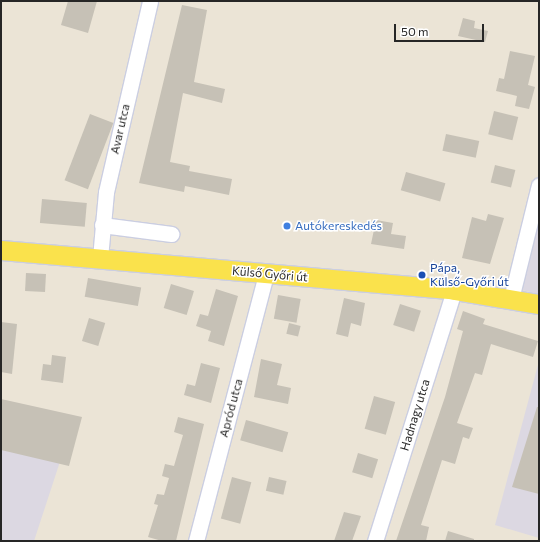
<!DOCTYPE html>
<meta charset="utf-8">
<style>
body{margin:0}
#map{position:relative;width:540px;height:542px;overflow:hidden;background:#ebe4d6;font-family:Commissioner,sans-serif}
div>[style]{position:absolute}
.industrial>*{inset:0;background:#dcd8e2}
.building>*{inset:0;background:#c6c1b6;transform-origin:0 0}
.roads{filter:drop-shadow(1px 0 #cbcee1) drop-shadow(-1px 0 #cbcee1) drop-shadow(0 1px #cbcee1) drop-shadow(0 -1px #cbcee1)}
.minor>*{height:15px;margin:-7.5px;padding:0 7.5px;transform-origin:7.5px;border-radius:7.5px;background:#fff}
.major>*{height:19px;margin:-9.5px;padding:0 9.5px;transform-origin:9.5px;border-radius:9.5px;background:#fae24c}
.dots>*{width:11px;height:11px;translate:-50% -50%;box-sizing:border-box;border:2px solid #fff;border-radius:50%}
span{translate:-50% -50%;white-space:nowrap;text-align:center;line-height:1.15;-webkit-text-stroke:3px #fff;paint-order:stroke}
.street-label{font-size:12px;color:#262626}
.shop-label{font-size:12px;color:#366cbe}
.left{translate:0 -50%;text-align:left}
.transit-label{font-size:12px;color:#164399}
.frame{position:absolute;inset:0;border:2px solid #262626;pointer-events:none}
.scale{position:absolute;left:394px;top:24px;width:90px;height:18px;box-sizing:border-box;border:2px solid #262626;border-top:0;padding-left:5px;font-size:12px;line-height:14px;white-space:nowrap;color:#262626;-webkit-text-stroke:3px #fff;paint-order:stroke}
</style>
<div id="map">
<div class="industrial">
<i style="clip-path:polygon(539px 209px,539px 294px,518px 289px)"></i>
<i style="clip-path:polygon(539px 361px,539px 538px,495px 525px)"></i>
<i style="clip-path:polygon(1px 411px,71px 428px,34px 541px,1px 541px)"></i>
</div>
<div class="building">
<i style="clip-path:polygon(68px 1px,97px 1px,88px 33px,61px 25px)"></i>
<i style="clip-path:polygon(182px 5px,207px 10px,194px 82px,225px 89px,222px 103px,183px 93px,170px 162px,190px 166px,189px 171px,232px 179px,229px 195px,185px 186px,184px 192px,139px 183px)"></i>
<i style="clip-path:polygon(463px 18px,475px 21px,474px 28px,488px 31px,485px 42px,458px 36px)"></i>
<i style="clip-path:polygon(510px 51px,535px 56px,528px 85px,535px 87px,529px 109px,515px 106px,517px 96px,496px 91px,499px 78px,504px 79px)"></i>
<i style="left:494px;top:111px;width:25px;height:24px;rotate:14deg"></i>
<i style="left:90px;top:114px;width:25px;height:71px;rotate:21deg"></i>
<i style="left:446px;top:134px;width:34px;height:17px;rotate:12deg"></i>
<i style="left:495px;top:165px;width:21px;height:18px;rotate:14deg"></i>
<i style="left:406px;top:172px;width:41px;height:19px;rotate:16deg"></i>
<i style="left:42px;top:199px;width:45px;height:24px;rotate:5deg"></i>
<i style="clip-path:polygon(488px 214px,504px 218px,490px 264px,462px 258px,472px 217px,486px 221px)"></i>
<i style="clip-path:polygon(376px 220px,393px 223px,391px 234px,406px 236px,404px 249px,371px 244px)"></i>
<i style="left:26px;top:273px;width:20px;height:18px;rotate:3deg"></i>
<i style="left:88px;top:278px;width:54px;height:19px;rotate:10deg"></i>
<i style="left:171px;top:284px;width:24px;height:25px;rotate:17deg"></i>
<i style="clip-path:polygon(216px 289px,238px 296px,224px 346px,208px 341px,211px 331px,196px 326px,200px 314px,208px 316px)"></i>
<i style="left:278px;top:295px;width:23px;height:24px;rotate:10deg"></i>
<i style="clip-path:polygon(344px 298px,365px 303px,361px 326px,351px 323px,348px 337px,336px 334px)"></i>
<i style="left:400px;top:304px;width:22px;height:22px;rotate:18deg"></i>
<i style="clip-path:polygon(463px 311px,485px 319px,483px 324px,538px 341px,533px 357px,491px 344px,482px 375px,475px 373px,457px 423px,473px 428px,469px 439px,463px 437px,455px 464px,442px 460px,421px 525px,429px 527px,426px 541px,396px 541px,445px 397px,463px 331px,457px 329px)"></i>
<i style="left:89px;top:318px;width:17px;height:24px;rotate:17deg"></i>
<i style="clip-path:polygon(1px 322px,17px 324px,12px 374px,1px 372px)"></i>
<i style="left:289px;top:323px;width:12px;height:11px;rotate:14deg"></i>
<i style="clip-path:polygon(52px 355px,66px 357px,63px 383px,41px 380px,43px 364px,51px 365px)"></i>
<i style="clip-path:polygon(261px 359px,282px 364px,277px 385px,291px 388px,288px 404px,254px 397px)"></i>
<i style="clip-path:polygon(201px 363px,220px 368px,211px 403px,184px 395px,187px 384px,195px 386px)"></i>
<i style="left:374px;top:396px;width:22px;height:34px;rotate:16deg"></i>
<i style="clip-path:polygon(1px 399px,82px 417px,69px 466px,1px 450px)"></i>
<i style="clip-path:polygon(537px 407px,539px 407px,539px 494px,512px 487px)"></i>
<i style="clip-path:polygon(178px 417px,204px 424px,176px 541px,162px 541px,148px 537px,158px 505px,154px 504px,157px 494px,164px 495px,169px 478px,162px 476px,165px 464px,174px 466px,183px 435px,174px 432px)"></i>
<i style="left:246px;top:420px;width:44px;height:21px;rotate:16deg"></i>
<i style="left:358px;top:453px;width:21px;height:20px;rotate:17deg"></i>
<i style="left:232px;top:477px;width:20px;height:43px;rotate:15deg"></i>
<i style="left:269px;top:477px;width:18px;height:14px;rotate:13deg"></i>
<i style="clip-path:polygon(344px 512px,361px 516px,352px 541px,334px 541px)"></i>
<i style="clip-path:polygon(448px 531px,474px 539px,474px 541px,445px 541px)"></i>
</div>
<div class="roads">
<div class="minor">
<i style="left:102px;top:225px;width:70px;rotate:7.4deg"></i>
<i style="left:100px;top:258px;width:66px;rotate:-84.8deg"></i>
<i style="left:106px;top:192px;width:196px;rotate:-77deg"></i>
<i style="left:511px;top:299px;width:117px;rotate:-76.2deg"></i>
<i style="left:196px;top:541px;width:276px;rotate:-75.3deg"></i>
<i style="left:375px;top:541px;width:263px;rotate:-72.5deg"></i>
</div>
<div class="major">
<i style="left:1px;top:250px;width:455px;rotate:5deg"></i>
<i style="left:454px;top:290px;width:86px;rotate:9.4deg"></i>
</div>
</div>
<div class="dots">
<i style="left:287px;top:226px;background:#3f7fe0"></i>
<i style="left:422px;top:275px;background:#1a4fb4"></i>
</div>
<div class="street-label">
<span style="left:120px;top:129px;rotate:-77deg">Avar utca</span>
<span style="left:270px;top:274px;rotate:5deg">Külső Győri út</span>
<span style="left:231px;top:408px;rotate:-75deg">Apród utca</span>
<span style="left:415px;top:415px;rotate:-73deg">Hadnagy utca</span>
</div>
<div class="shop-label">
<span class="left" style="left:295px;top:226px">Autókereskedés</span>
</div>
<div class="transit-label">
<span class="left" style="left:430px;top:275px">Pápa,<br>Külső-Győri út</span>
</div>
<div class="frame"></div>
<div class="scale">50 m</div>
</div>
